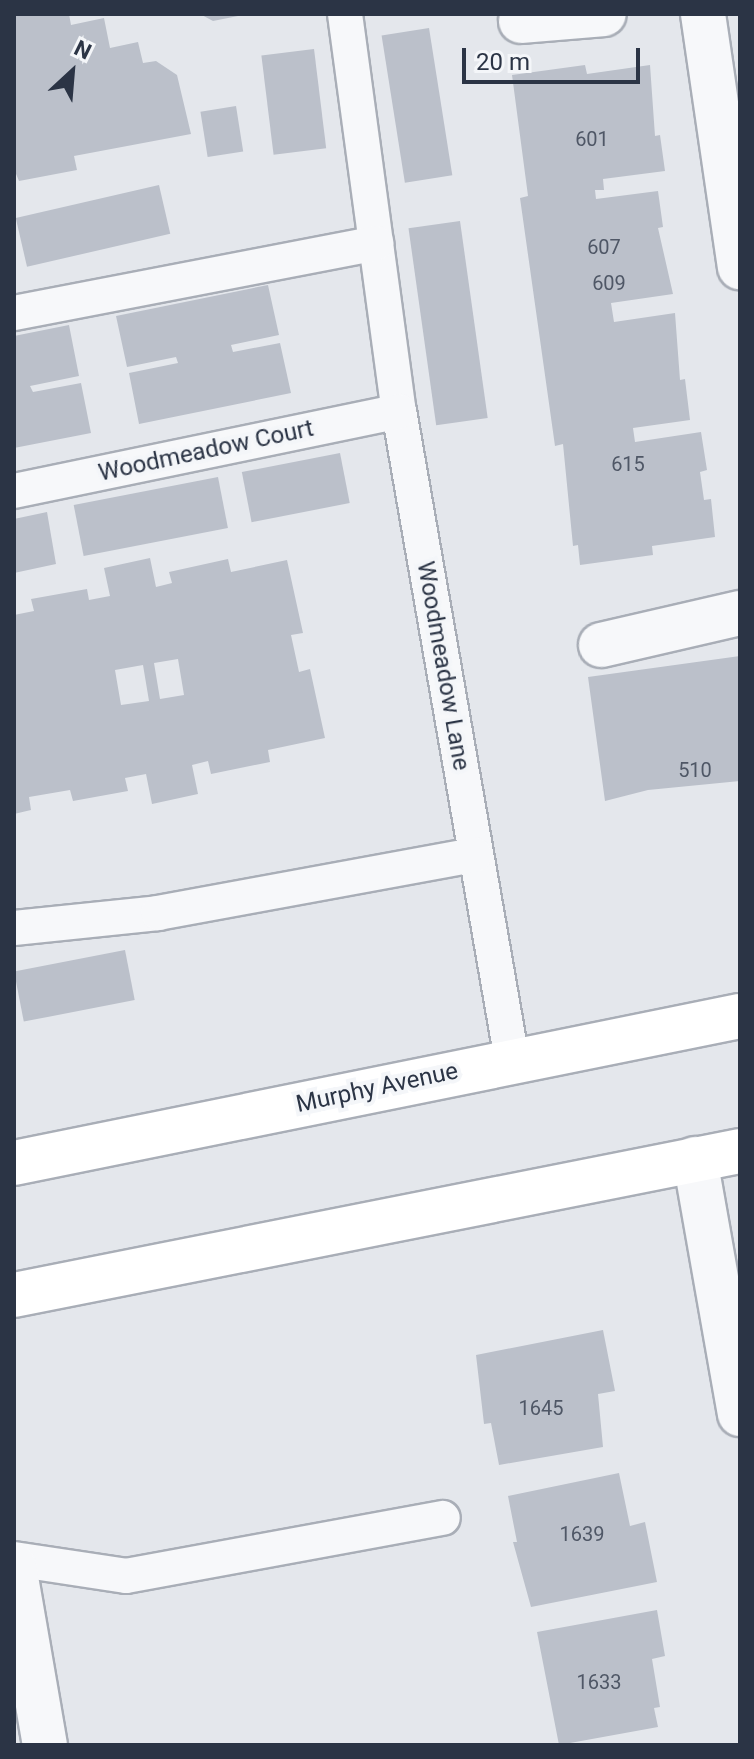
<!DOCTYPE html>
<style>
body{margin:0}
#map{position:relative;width:754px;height:1759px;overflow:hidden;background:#e4e7ec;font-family:Roboto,sans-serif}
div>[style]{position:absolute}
.building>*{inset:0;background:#bbc0ca;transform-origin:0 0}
.roads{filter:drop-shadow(2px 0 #a9aeb7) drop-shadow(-2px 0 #a9aeb7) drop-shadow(0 2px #a9aeb7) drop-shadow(0 -2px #a9aeb7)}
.service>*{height:34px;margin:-17px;padding:0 17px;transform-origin:17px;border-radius:17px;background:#f7f8fa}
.minor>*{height:44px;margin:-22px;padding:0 22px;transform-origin:22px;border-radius:22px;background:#f7f8fa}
.primary>*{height:44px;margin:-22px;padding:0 22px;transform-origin:22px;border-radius:22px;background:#fff}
span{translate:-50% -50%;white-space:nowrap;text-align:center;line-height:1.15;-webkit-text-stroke:8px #f4f6f9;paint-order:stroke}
.number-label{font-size:20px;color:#4f5766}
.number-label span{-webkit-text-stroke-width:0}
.street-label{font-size:24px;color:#2b3445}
.frame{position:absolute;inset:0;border:16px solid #2b3445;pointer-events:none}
.north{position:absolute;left:32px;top:32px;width:80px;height:80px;-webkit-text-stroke:6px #f4f6f9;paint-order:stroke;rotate:26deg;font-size:22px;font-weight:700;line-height:32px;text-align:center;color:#2b3445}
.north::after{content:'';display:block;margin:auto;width:28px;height:36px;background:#2b3445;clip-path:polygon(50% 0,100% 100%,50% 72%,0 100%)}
.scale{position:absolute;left:462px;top:48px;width:178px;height:36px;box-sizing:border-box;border:4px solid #2b3445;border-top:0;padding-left:10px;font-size:24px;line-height:28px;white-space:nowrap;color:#2b3445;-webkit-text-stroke:6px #f4f6f9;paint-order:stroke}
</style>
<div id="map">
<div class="building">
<i style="clip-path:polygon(14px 14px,69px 14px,71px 25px,104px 18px,110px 48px,138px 42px,143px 63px,156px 61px,177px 75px,191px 134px,74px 156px,77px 170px,19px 181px,14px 169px)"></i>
<i style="clip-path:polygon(200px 14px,243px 14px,243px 15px,213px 21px)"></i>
<i style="left:429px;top:28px;width:149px;height:48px;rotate:81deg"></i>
<i style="left:314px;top:49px;width:100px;height:53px;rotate:83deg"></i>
<i style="clip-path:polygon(585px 65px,587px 74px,650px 65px,655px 136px,660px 135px,665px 171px,603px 179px,604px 190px,595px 190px,596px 199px,658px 191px,663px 227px,658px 228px,673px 294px,611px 303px,614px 322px,675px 313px,680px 380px,685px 379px,690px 420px,633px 428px,635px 442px,701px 432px,707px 470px,700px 472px,704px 500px,711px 499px,715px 537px,652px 546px,653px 555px,580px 565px,578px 545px,573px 546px,563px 444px,555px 446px,520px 198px,528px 196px,512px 75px)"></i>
<i style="left:236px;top:106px;width:46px;height:36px;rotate:81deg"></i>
<i style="left:159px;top:185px;width:50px;height:147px;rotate:77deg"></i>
<i style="left:460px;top:221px;width:199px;height:52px;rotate:82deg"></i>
<i style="clip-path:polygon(268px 285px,279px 335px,231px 345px,233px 352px,280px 343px,291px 393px,139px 424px,129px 373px,178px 363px,176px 357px,127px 367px,116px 316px)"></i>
<i style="clip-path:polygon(69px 325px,79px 376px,30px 386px,33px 392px,81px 383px,91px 433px,14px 448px,14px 336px)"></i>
<i style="left:340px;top:453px;width:51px;height:100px;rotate:79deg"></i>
<i style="left:218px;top:477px;width:52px;height:147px;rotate:79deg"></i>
<i style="clip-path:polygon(47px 512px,56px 564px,14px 573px,14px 519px)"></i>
<i style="clip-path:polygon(evenodd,150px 558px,156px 587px,172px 583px,169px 572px,228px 559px,231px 572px,287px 560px,303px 633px,291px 635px,299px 672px,310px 669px,325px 738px,268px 750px,270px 762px,211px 774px,208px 761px,192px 765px,198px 794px,152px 804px,146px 774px,125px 778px,128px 791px,73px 801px,70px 790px,29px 797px,31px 810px,14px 814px,14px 615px,34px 611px,31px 599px,87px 589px,89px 600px,110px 596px,104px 568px,150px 558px,178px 659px,184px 695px,160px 699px,154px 663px,178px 659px,150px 558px,143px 665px,149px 701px,121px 705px,115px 670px,143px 665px)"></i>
<i style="clip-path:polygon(740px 656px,740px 781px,648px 790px,605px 801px,588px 677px)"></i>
<i style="left:125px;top:950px;width:51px;height:113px;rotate:79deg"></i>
<i style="clip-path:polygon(603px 1330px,615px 1391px,598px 1394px,603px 1447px,499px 1465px,491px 1423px,484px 1424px,476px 1355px)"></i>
<i style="clip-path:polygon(619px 1473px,630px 1526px,645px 1522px,657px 1582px,531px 1607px,513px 1542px,517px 1542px,508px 1496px)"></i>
<i style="clip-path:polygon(657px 1610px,665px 1656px,652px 1659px,660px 1707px,654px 1708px,658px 1727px,559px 1745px,537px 1632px)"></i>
</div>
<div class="roads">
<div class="service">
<i style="left:345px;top:14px;width:401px;rotate:82.3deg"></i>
<i style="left:399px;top:411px;width:659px;rotate:80.12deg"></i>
<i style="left:14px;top:313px;width:369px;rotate:-10.9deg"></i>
<i style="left:14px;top:491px;width:393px;rotate:-11.7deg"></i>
<i style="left:14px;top:928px;width:145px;rotate:-5.9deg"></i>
<i style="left:158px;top:913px;width:322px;rotate:-10.4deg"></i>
<i style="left:14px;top:1559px;width:113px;rotate:8.6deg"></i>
<i style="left:126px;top:1576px;width:322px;rotate:-10.4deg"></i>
</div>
<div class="minor">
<i style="left:703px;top:14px;width:256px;rotate:81.7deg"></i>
<i style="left:521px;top:21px;width:83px;rotate:-4.8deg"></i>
<i style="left:601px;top:645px;width:143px;rotate:-13deg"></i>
<i style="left:695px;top:1159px;width:259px;rotate:80deg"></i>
<i style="left:14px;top:1566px;width:182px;rotate:80.2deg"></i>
</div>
<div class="primary">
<i style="left:14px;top:1163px;width:741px;rotate:-11.45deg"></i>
<i style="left:14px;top:1295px;width:740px;rotate:-11.22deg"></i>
</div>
</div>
<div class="number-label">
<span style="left:592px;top:139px">601</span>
<span style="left:604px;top:247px">607</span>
<span style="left:609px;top:283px">609</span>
<span style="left:628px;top:464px">615</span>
<span style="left:695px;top:770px">510</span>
<span style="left:541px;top:1408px">1645</span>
<span style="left:582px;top:1534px">1639</span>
<span style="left:599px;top:1682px">1633</span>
</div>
<div class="street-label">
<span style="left:206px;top:451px;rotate:-12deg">Woodmeadow Court</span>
<span style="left:443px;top:666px;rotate:80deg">Woodmeadow Lane</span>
<span style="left:377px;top:1088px;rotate:-12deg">Murphy Avenue</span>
</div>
<div class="frame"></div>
<div class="north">N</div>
<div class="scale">20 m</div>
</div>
